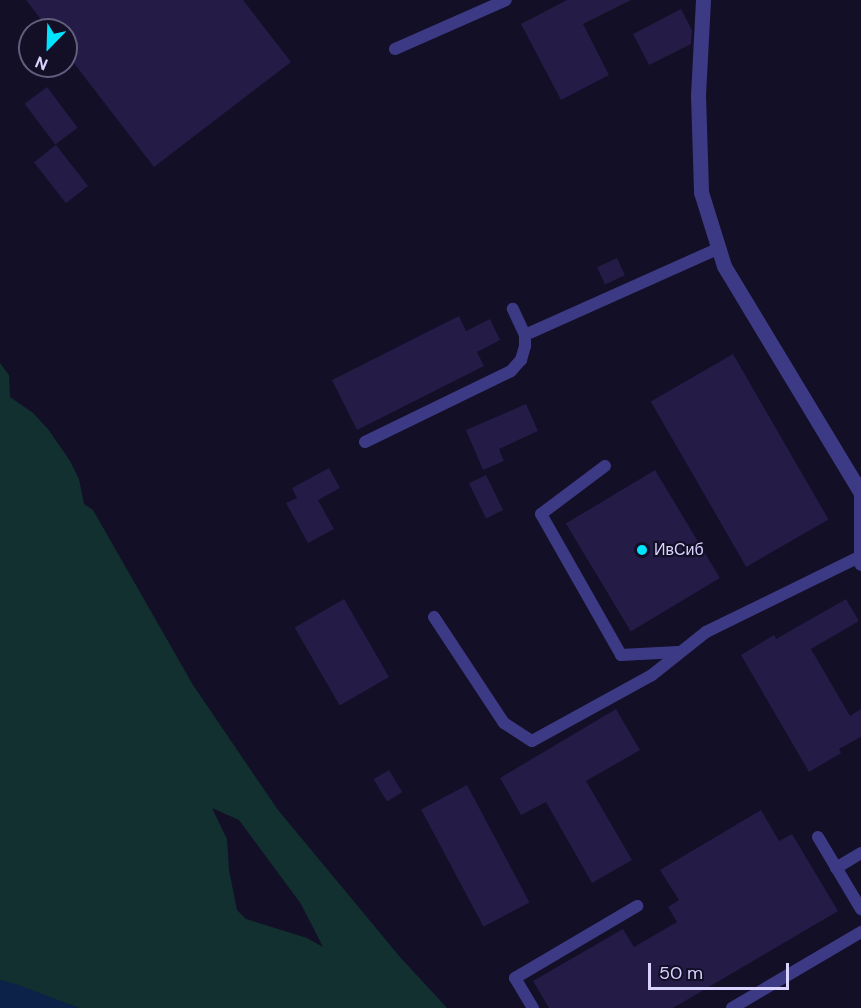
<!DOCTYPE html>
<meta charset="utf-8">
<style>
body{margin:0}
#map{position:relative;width:861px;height:1008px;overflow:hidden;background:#130f26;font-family:"DM Sans",sans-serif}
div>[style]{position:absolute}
.green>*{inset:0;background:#12302f}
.water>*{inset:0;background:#0c2248}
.building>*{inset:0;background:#241b47;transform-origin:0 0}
.lane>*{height:12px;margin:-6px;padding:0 6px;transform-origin:6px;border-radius:6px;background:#3d3a85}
.street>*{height:15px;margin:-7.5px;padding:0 7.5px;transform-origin:7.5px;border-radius:7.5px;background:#3d3a85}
.dots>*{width:16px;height:16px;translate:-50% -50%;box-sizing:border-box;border:3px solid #130f26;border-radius:50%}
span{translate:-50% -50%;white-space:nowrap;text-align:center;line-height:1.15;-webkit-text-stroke:4.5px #130f26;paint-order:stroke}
.poi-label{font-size:16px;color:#d9d4ff}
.left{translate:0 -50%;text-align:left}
.north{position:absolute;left:18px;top:18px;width:60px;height:60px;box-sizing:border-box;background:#130f26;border:2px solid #625e7d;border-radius:50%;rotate:203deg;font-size:16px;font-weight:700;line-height:24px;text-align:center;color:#d9d4ff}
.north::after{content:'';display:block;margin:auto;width:21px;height:27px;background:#00e5ff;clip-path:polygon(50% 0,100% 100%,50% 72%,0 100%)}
.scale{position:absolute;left:648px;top:963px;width:141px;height:27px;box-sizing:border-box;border:3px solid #d9d4ff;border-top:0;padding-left:8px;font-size:18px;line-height:21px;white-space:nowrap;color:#d9d4ff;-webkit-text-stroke:4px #130f26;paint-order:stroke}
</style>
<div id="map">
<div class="green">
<i style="clip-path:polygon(evenodd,0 363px,9px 375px,10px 397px,33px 413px,48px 429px,70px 461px,79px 479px,84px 504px,93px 510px,193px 685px,278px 810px,400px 957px,447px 1008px,79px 1008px,0 980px,0 363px,212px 808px,239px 820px,301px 904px,323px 947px,307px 938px,246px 919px,237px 910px,229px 870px,227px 839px,212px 808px)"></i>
</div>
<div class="water">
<i style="clip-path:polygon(0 980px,16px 984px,79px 1008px,0 1008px)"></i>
</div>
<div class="building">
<i style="clip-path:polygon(26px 0,243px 0,291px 62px,154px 167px,66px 53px,66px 30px,49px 30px)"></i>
<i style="clip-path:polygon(567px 0,631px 0,583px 24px,609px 75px,561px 100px,521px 24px)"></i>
<i style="clip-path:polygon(681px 9px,692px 30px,691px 44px,649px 65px,633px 34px)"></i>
<i style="left:47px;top:87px;width:51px;height:28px;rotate:53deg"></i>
<i style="left:56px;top:145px;width:52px;height:28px;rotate:52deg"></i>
<i style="left:617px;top:258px;width:19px;height:22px;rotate:65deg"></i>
<i style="clip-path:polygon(459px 316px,466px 331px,490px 319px,500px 340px,477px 352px,484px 366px,357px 430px,332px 380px)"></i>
<i style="left:733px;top:354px;width:191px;height:95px;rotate:60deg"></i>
<i style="clip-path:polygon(526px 404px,538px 431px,499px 449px,504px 461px,483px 470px,466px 430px)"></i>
<i style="clip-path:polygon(329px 468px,340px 488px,318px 500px,334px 529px,308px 543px,286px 503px,297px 498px,292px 488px)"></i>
<i style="left:655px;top:470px;width:126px;height:104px;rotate:59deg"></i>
<i style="left:486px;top:475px;width:39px;height:19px;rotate:64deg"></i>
<i style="left:344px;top:599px;width:90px;height:57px;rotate:60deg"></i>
<i style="clip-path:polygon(846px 599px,859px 621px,811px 649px,850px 716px,861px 709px,861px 737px,839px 749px,841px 753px,809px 772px,741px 655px,774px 635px,776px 639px)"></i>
<i style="clip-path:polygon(616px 709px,640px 750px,586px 781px,632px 860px,592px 883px,546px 802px,521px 815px,500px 778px)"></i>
<i style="left:389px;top:770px;width:26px;height:18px;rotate:59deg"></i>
<i style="left:467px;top:785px;width:133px;height:52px;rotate:62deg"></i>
<i style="clip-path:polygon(761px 810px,779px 841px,792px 834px,838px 911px,673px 1008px,549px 1008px,533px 981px,623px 929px,634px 947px,677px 922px,668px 907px,679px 900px,660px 870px)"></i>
</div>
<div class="lane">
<i style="left:395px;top:49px;width:121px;rotate:-23.8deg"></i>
<i style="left:525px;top:335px;width:210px;rotate:-24.1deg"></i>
<i style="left:365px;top:442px;width:162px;rotate:-25.9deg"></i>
<i style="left:511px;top:371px;width:15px;rotate:-48deg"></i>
<i style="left:521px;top:360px;width:15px;rotate:-74deg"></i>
<i style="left:525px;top:346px;width:11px;rotate:-90deg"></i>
<i style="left:525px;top:335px;width:29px;rotate:-115deg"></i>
<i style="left:605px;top:466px;width:80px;rotate:143.1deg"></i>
<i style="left:541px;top:514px;width:162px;rotate:60.4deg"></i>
<i style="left:621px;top:655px;width:57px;rotate:-3deg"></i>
<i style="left:434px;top:617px;width:127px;rotate:56.6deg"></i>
<i style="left:504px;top:723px;width:33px;rotate:33deg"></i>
<i style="left:532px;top:741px;width:137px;rotate:-28.8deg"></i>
<i style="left:652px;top:675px;width:69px;rotate:-38.5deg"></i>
<i style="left:706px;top:632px;width:173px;rotate:-26.1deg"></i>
<i style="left:818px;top:837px;width:84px;rotate:59.2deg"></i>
<i style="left:836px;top:868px;width:29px;rotate:-31deg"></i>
<i style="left:533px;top:1008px;width:35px;rotate:-121deg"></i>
<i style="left:515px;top:978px;width:142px;rotate:-30.5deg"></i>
<i style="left:732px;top:1008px;width:150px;rotate:-30.5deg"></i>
</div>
<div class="street">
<i style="left:703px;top:0;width:95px;rotate:93deg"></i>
<i style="left:698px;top:95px;width:97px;rotate:88.2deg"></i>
<i style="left:701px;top:192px;width:77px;rotate:72.7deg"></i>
<i style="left:724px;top:266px;width:265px;rotate:58.9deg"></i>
<i style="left:861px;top:493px;width:70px;rotate:90deg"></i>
</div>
<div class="dots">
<i style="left:642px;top:550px;background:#00e5ff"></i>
</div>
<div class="poi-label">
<span class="left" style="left:654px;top:550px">ИвСиб</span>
</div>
<div class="north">N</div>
<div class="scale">50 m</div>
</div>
